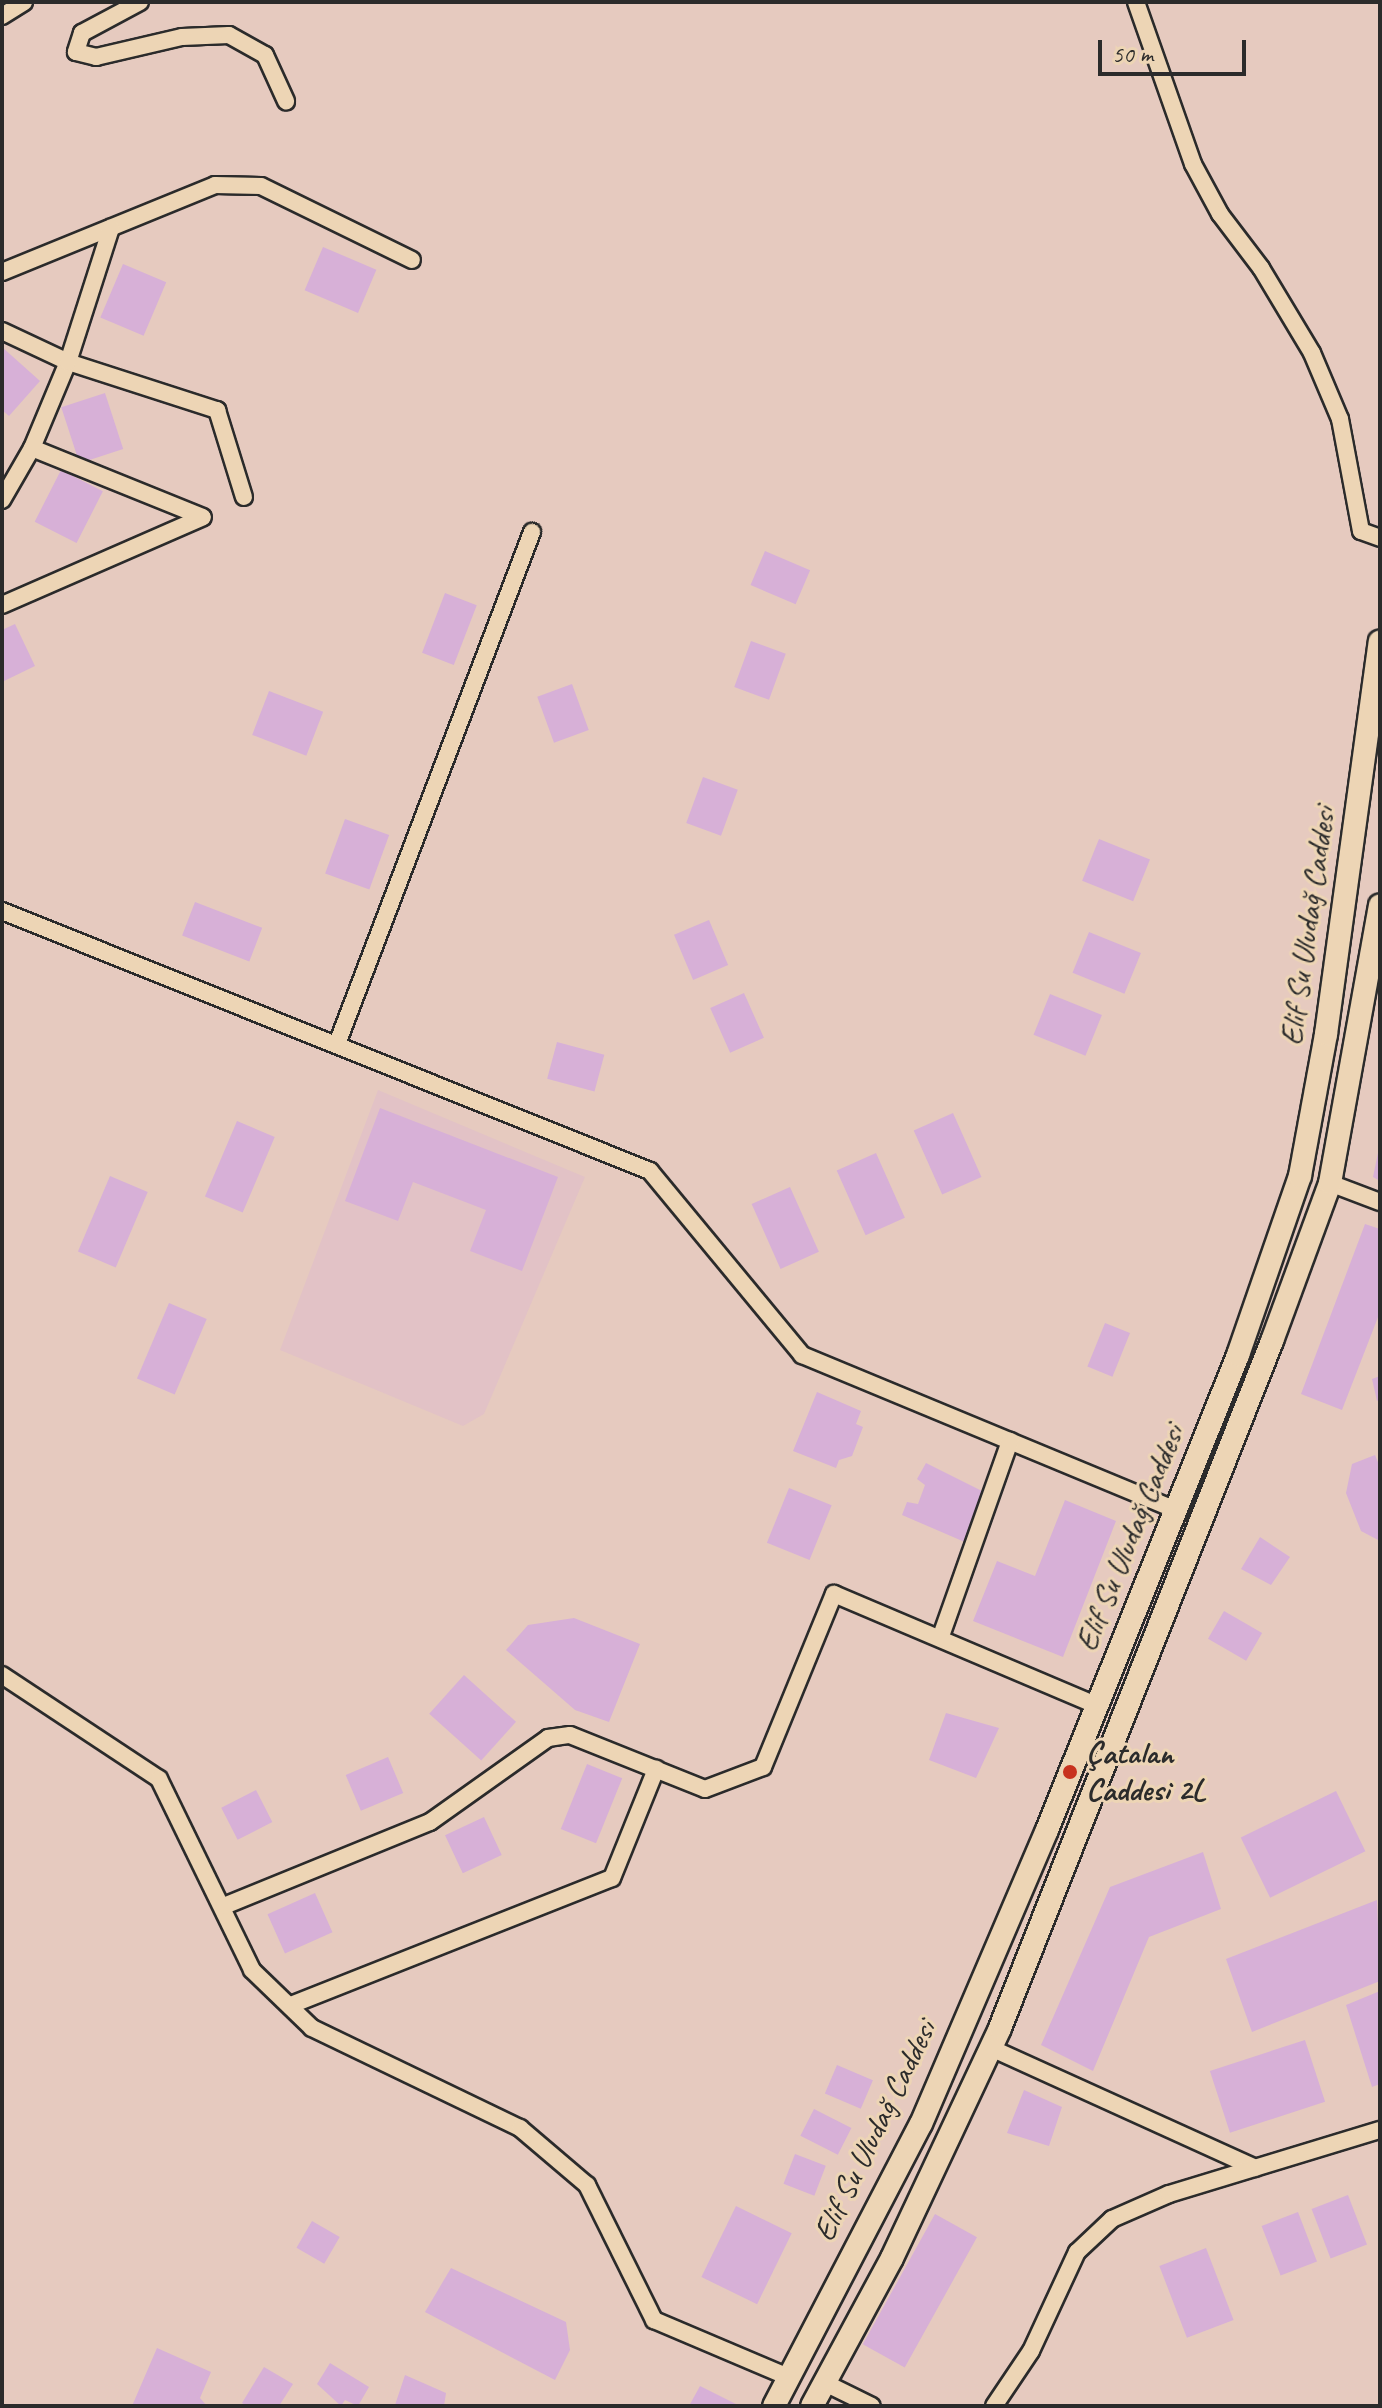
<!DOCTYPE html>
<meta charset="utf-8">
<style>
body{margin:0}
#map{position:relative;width:1382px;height:2408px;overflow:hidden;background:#e6cabf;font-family:Caveat,sans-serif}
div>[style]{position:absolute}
.built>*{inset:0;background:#e2c2c6}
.building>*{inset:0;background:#d7b0d7;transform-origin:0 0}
.roads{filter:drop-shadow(2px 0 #2b2b2b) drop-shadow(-2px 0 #2b2b2b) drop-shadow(0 2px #2b2b2b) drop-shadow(0 -2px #2b2b2b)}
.street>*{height:16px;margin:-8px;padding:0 8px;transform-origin:8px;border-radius:8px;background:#edd5b5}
.secondary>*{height:22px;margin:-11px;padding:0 11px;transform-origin:11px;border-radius:11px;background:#edd5b5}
.dots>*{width:22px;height:22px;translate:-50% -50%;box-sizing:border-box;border:4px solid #edd5b5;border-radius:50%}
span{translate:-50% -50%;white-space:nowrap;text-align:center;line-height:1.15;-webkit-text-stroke:6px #edd5b5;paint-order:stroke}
.street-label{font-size:32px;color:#2b2b2b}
.poi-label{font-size:32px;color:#2b2b2b;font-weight:700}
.left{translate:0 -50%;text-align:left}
.frame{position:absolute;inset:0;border:4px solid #2b2b2b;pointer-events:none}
.scale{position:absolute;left:1098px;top:40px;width:148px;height:36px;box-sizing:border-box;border:4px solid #2b2b2b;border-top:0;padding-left:10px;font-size:24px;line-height:28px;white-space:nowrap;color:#2b2b2b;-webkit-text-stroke:6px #edd5b5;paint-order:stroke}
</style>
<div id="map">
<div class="built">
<i style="clip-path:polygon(378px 1090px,585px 1177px,484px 1414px,463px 1426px,280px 1350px)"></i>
</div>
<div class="building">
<i style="left:323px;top:247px;width:58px;height:47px;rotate:23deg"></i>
<i style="left:123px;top:264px;width:47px;height:58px;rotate:23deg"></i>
<i style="clip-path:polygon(2px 347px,40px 381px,9px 416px,2px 410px)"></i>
<i style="left:105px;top:393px;width:59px;height:46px;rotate:72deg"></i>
<i style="left:61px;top:470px;width:47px;height:58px;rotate:27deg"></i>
<i style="left:765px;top:551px;width:49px;height:37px;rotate:23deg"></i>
<i style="left:445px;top:593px;width:34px;height:64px;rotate:21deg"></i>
<i style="clip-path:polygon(15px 624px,35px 666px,2px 682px,2px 630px)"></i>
<i style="left:751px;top:641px;width:37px;height:49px;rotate:20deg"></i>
<i style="left:572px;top:684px;width:49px;height:37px;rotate:70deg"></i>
<i style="left:269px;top:691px;width:58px;height:47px;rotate:21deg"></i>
<i style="left:703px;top:777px;width:37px;height:49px;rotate:20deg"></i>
<i style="left:345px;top:819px;width:47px;height:58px;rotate:20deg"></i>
<i style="left:1099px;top:839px;width:55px;height:45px;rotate:22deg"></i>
<i style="left:195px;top:902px;width:72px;height:36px;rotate:21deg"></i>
<i style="left:709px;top:920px;width:49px;height:38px;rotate:67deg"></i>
<i style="left:1089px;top:932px;width:56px;height:44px;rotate:22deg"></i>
<i style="left:744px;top:993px;width:49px;height:37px;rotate:66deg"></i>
<i style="left:1050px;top:994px;width:56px;height:44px;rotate:22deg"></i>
<i style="left:557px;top:1042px;width:49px;height:38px;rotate:15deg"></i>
<i style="clip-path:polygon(380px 1108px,558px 1177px,522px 1271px,470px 1251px,486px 1210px,413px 1182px,398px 1221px,345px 1201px)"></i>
<i style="left:953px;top:1113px;width:70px;height:43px;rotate:66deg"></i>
<i style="left:237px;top:1121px;width:41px;height:82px;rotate:23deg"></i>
<i style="clip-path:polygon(1380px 1143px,1380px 1181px,1373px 1177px)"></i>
<i style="left:876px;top:1153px;width:71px;height:43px;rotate:66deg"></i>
<i style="left:110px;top:1176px;width:41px;height:82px;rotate:23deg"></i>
<i style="left:790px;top:1187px;width:71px;height:42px;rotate:66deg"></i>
<i style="clip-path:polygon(1365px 1224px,1380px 1229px,1380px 1312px,1342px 1410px,1301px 1394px)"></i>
<i style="left:169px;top:1303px;width:41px;height:82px;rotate:23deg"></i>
<i style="left:1105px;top:1323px;width:27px;height:47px;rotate:22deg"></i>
<i style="clip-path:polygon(1380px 1376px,1380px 1399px,1377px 1401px,1372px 1379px)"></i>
<i style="clip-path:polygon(817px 1392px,861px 1411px,856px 1424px,863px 1427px,852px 1456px,839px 1460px,836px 1468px,793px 1451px)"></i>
<i style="clip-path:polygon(1375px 1455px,1380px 1467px,1380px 1541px,1361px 1531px,1346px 1493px,1352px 1464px)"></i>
<i style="clip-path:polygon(926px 1463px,988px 1494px,967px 1543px,902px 1515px,907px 1502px,918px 1504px,925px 1485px,917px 1479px)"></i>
<i style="left:789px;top:1488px;width:46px;height:59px;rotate:22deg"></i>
<i style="clip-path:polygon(1065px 1500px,1116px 1521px,1063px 1657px,973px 1621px,997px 1561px,1035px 1576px)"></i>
<i style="clip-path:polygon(1260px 1537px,1290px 1557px,1271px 1585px,1241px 1569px)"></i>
<i style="left:1224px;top:1611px;width:44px;height:32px;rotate:30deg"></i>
<i style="clip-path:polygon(574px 1618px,640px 1644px,609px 1722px,575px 1710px,506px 1650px,528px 1625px)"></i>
<i style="left:464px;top:1675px;width:70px;height:52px;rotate:42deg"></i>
<i style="clip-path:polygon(946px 1713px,999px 1728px,976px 1778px,929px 1760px)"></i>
<i style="left:388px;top:1757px;width:39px;height:46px;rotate:67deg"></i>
<i style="left:587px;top:1764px;width:38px;height:70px;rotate:22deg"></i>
<i style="left:256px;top:1790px;width:36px;height:39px;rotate:63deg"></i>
<i style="left:1336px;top:1791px;width:67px;height:106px;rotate:64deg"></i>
<i style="left:484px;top:1817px;width:42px;height:43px;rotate:65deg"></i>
<i style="clip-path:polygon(1203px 1852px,1221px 1909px,1149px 1937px,1093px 2071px,1041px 2045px,1110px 1887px)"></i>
<i style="left:315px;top:1893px;width:43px;height:52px;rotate:66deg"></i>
<i style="clip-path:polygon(1377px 1900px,1380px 1981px,1252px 2032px,1226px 1959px)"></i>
<i style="clip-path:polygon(1380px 1991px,1380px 2084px,1372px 2087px,1346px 2005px)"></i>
<i style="left:1305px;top:2040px;width:65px;height:100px;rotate:72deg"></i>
<i style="left:837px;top:2065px;width:39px;height:31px;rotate:23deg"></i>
<i style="clip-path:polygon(1024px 2090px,1062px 2107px,1049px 2146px,1007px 2133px)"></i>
<i style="left:814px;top:2109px;width:42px;height:30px;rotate:27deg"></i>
<i style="left:795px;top:2154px;width:33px;height:32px;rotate:21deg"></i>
<i style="left:1348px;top:2195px;width:53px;height:39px;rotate:69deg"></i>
<i style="left:736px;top:2206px;width:62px;height:79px;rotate:26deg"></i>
<i style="left:1298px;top:2212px;width:53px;height:39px;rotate:69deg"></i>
<i style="left:935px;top:2214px;width:48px;height:149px;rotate:29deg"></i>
<i style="left:312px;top:2221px;width:32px;height:31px;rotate:30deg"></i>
<i style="left:1206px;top:2248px;width:77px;height:50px;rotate:69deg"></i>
<i style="clip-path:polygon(451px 2268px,566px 2322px,570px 2350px,555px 2380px,425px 2312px)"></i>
<i style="clip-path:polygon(157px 2348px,211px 2372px,200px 2398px,207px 2406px,132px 2406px)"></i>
<i style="clip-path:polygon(330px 2363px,369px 2387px,358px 2406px,345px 2400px,341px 2406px,317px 2384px)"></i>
<i style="clip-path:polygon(264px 2367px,293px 2384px,279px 2406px,247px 2406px,242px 2403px)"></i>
<i style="clip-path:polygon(405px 2375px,446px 2393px,444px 2406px,395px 2405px)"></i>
<i style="clip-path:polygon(700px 2386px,740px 2406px,689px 2406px)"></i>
</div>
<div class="roads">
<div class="street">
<i style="left:140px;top:2px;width:66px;rotate:151.9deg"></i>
<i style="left:82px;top:33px;width:20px;rotate:108deg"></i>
<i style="left:76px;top:52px;width:21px;rotate:14deg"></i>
<i style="left:96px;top:57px;width:88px;rotate:-13.1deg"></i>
<i style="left:182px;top:37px;width:47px;rotate:-2.4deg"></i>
<i style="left:229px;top:35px;width:41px;rotate:29.1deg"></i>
<i style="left:265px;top:55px;width:51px;rotate:65.5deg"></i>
<i style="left:1136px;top:2px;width:172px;rotate:70.6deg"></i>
<i style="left:1193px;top:164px;width:57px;rotate:61.6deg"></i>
<i style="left:1220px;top:214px;width:68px;rotate:52.8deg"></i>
<i style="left:1261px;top:268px;width:99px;rotate:59deg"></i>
<i style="left:1312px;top:353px;width:72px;rotate:67deg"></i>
<i style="left:1340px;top:419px;width:114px;rotate:79.4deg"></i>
<i style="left:1361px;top:531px;width:20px;rotate:20deg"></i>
<i style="left:2px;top:16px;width:26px;rotate:-32deg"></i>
<i style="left:2px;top:272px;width:230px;rotate:-22.2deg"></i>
<i style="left:215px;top:185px;width:46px;rotate:1.2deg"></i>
<i style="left:261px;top:186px;width:168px;rotate:26.1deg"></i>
<i style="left:2px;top:331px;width:73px;rotate:25.2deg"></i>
<i style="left:68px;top:362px;width:157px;rotate:17.9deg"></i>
<i style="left:217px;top:410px;width:91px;rotate:72.8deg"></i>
<i style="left:32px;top:448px;width:184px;rotate:22deg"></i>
<i style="left:2px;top:500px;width:60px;rotate:-60deg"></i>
<i style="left:32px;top:448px;width:93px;rotate:-67.3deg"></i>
<i style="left:68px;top:362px;width:141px;rotate:-72.2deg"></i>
<i style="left:2px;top:605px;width:219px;rotate:-23.6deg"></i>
<i style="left:2px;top:911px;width:698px;rotate:21.86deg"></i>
<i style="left:650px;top:1171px;width:239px;rotate:50.4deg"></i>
<i style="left:802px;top:1355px;width:407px;rotate:22.5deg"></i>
<i style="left:337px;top:1044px;width:548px;rotate:-69.15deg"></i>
<i style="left:1330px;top:1183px;width:53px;rotate:20.8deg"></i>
<i style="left:941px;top:1636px;width:207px;rotate:-70.5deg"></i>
<i style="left:2px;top:1675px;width:188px;rotate:33.5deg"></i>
<i style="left:159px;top:1779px;width:212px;rotate:64deg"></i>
<i style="left:252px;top:1970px;width:83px;rotate:44deg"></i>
<i style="left:312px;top:2028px;width:231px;rotate:25.7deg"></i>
<i style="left:520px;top:2128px;width:88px;rotate:40.4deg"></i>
<i style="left:587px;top:2185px;width:151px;rotate:63.6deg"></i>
<i style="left:654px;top:2320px;width:146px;rotate:23deg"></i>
<i style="left:224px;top:1906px;width:222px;rotate:-22.2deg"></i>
<i style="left:430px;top:1822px;width:145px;rotate:-35.4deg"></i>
<i style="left:548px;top:1738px;width:22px;rotate:-8deg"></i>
<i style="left:570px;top:1735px;width:145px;rotate:21.8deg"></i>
<i style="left:705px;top:1789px;width:62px;rotate:-20.8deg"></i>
<i style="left:763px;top:1767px;width:187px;rotate:-67.7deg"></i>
<i style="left:834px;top:1594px;width:285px;rotate:23deg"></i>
<i style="left:291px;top:2005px;width:345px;rotate:-21.6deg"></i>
<i style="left:612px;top:1878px;width:118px;rotate:-68deg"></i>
<i style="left:991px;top:2048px;width:290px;rotate:24.4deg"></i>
<i style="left:825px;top:2383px;width:52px;rotate:26.1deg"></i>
<i style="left:994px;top:2406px;width:66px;rotate:-56.1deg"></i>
<i style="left:1031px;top:2351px;width:109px;rotate:-65.1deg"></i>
<i style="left:1077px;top:2252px;width:48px;rotate:-43.3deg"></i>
<i style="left:1112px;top:2219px;width:62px;rotate:-23.7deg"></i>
<i style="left:1169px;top:2194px;width:220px;rotate:-16.9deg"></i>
</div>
<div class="secondary">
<i style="left:774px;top:2406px;width:318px;rotate:-62.5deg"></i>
<i style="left:921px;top:2124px;width:320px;rotate:-66.8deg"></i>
<i style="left:1047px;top:1830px;width:512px;rotate:-68.09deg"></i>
<i style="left:1238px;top:1355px;width:189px;rotate:-70.9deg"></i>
<i style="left:1300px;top:1176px;width:144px;rotate:-79.6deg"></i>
<i style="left:1326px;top:1034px;width:396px;rotate:-82.2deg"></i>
<i style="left:812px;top:2406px;width:168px;rotate:-61.6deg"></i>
<i style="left:892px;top:2258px;width:254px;rotate:-64.8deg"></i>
<i style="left:1000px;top:2028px;width:739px;rotate:-68.4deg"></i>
<i style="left:1272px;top:1341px;width:168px;rotate:-69.8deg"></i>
<i style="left:1330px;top:1183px;width:282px;rotate:-79.8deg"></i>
</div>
</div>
<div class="dots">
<i style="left:1070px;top:1772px;background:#c8321e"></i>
</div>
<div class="street-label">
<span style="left:1308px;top:926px;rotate:-82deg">Elif Su Uludağ Caddesi</span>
<span style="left:1130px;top:1538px;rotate:-68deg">Elif Su Uludağ Caddesi</span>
<span style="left:875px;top:2131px;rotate:-64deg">Elif Su Uludağ Caddesi</span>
</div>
<div class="poi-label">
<span class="left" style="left:1086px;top:1772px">Çatalan<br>Caddesi 2L</span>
</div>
<div class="frame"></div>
<div class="scale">50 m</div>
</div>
